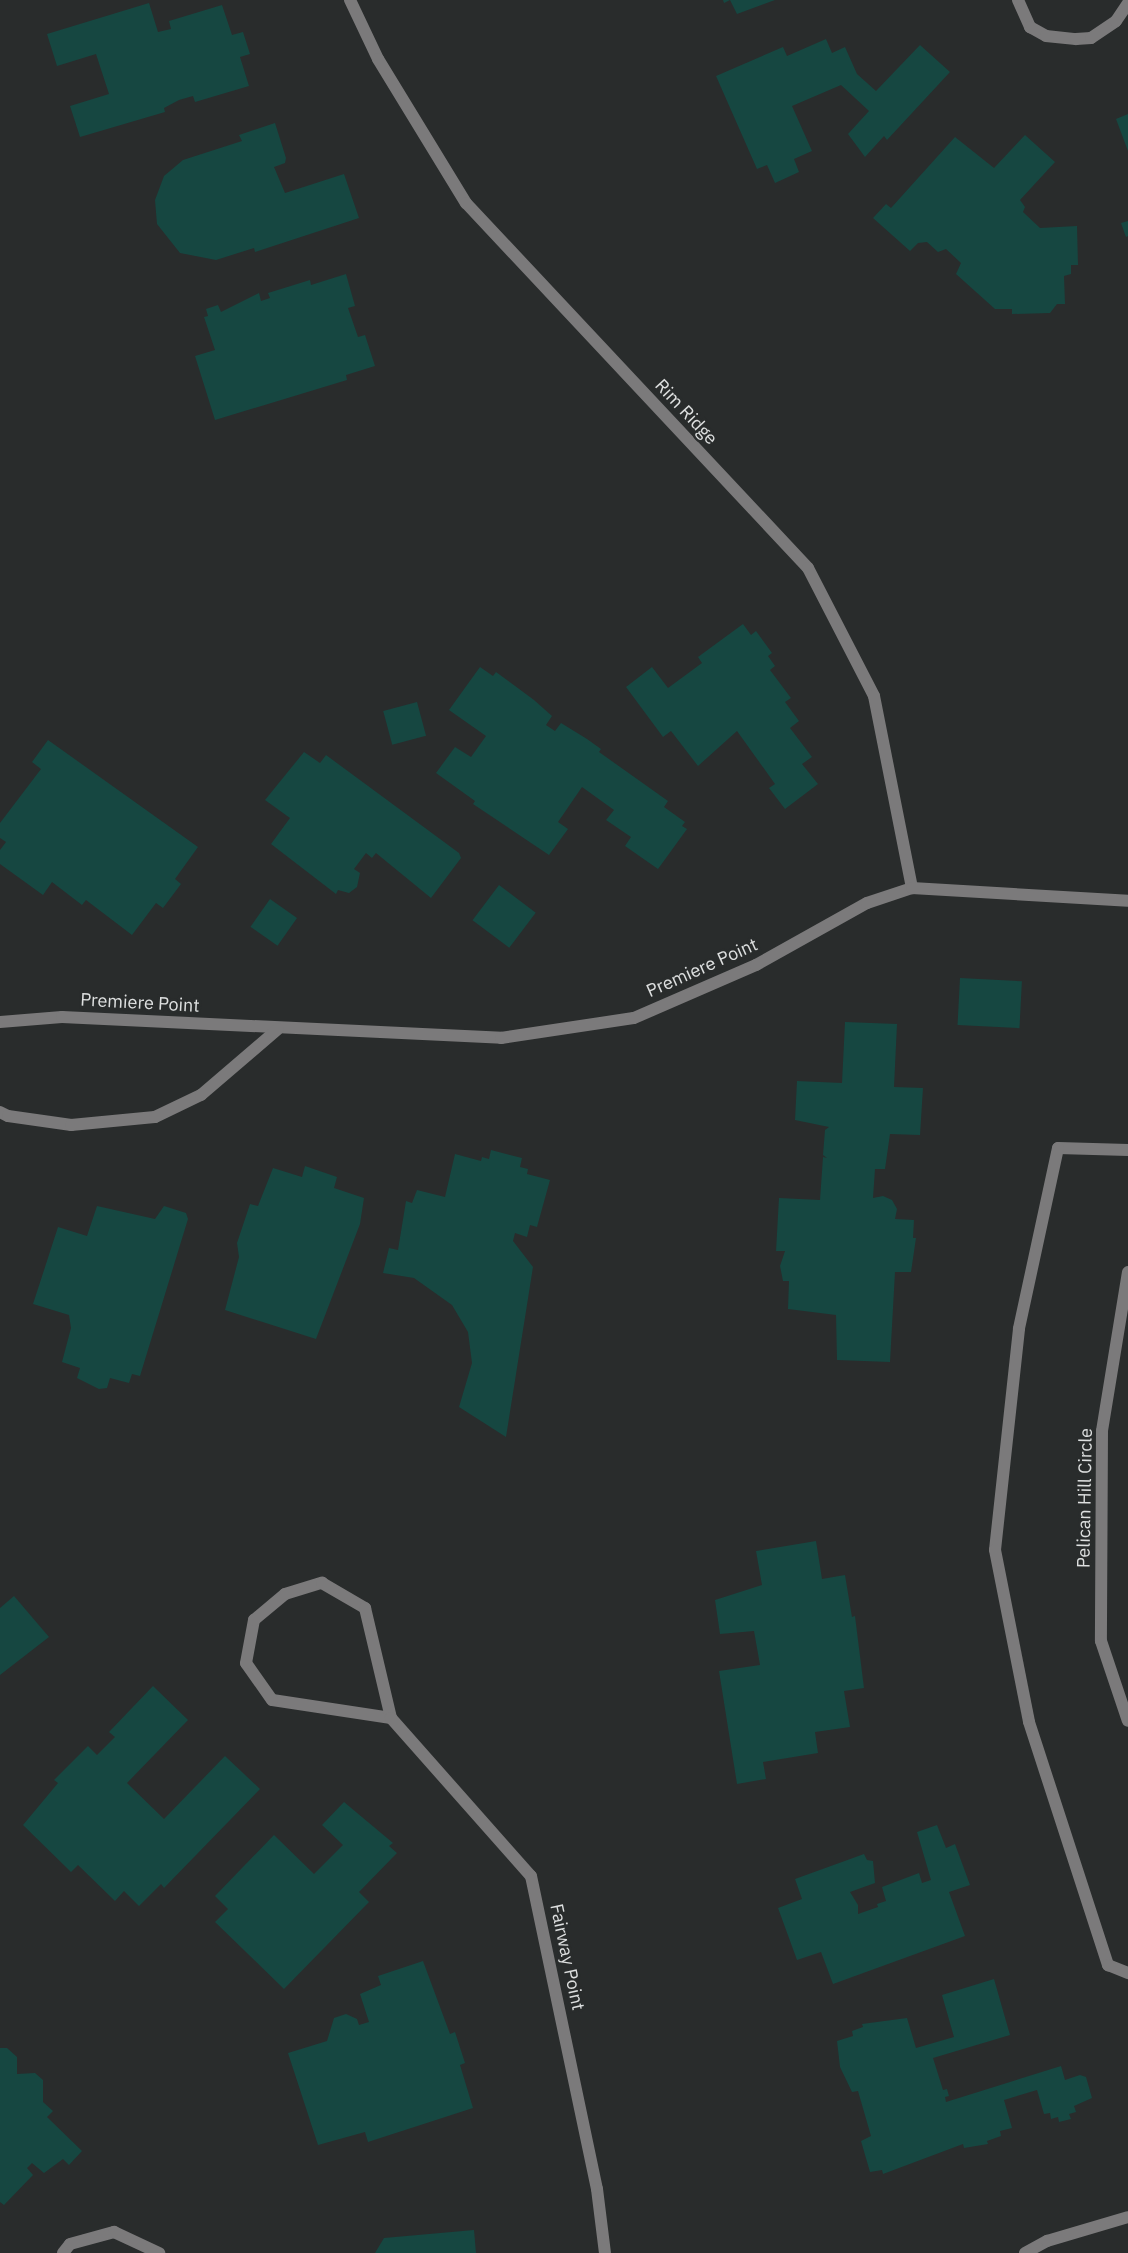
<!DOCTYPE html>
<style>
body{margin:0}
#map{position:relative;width:1128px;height:2253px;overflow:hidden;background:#292c2c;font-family:"IBM Plex Sans",sans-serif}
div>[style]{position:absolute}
.building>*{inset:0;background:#164741;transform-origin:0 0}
.lane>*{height:12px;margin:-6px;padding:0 6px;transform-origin:6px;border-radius:6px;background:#7b7a7b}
.street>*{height:12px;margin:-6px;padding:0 6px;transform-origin:6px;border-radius:6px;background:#7b7a7b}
span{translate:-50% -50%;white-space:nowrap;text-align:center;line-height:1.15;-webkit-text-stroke:5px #292c2c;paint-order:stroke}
.street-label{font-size:18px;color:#dee0e0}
</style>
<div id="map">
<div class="building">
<i style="clip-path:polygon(723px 0,775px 0,737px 14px,730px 0,724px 3px)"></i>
<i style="clip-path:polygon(149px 3px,158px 32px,171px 29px,169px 21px,222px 5px,232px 35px,243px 32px,250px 54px,240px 57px,249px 86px,195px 102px,193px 96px,179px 100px,164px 108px,165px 112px,80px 137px,70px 106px,109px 94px,96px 54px,57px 66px,47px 34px)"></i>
<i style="clip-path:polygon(826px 39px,832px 53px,845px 47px,857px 74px,876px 91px,920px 45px,950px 72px,887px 140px,884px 136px,865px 157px,848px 134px,869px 111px,841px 85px,792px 106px,812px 151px,794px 159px,799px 172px,775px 183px,767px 165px,757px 169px,716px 76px,783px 47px,787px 56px)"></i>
<i style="clip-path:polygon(1128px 114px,1128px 151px,1116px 119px)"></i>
<i style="clip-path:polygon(275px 123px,286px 158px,285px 163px,274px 167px,285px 193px,344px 174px,359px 218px,255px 252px,254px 248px,216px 260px,180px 253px,157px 224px,155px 200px,164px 176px,183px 160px,242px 141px,239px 135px)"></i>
<i style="clip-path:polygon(1025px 135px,1055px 162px,1020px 200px,1025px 207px,1023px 212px,1040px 228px,1077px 226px,1078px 265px,1071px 265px,1071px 274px,1064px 276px,1065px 304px,1057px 304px,1050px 313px,1012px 314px,1012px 309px,995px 309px,956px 274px,961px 263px,946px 249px,938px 252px,927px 242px,918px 243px,910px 251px,873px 218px,886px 204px,891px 208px,955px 137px,994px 168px)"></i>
<i style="clip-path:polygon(1128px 221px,1128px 236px,1126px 237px,1121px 223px)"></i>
<i style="clip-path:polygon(346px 274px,355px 306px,348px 308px,358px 337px,365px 335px,375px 366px,346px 375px,347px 380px,215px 420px,195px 356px,215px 350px,204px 317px,208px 316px,206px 309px,218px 305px,221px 312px,259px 293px,261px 301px,270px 298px,268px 293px,310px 280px,311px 285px)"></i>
<i style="clip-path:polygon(743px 624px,751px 635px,756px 631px,772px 653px,768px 656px,775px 666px,770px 670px,791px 698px,785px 702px,799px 721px,790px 728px,812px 757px,802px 764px,818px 784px,785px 809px,769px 788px,775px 784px,737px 731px,698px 766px,671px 731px,663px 737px,626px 687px,652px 667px,668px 688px,702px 663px,698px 657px)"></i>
<i style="clip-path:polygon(480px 667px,493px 676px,496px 672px,534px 700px,552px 716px,546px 725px,555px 731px,561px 723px,587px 739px,601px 749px,599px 752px,668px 801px,664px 807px,685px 822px,682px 826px,687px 829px,658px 869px,625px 846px,631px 837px,606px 820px,614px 810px,582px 787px,558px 822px,568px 829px,549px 855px,473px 804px,475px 801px,436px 773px,455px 747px,471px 757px,486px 736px,449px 710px)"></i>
<i style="left:417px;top:702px;width:35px;height:35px;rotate:75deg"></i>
<i style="clip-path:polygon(48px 740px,198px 847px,175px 879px,181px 884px,163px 908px,156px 903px,132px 935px,86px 900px,82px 905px,52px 882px,43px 895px,0 864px,0 850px,6px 842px,0 838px,0 823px,41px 769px,32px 762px)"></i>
<i style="clip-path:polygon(304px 752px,320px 763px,326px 755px,459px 853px,461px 858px,431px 898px,376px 853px,372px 858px,366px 853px,354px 869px,360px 873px,357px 887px,349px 893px,338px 890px,336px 894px,271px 844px,290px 818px,265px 800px)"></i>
<i style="left:499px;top:885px;width:46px;height:44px;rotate:37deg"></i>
<i style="left:270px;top:899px;width:33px;height:34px;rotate:35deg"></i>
<i style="left:960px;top:978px;width:62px;height:47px;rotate:3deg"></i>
<i style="clip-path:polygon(845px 1022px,897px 1024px,894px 1087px,923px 1088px,920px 1135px,890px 1134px,885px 1169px,875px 1169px,873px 1198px,883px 1196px,892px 1200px,897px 1209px,895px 1219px,914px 1220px,913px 1238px,916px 1238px,911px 1272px,895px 1272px,890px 1362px,837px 1360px,836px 1315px,788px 1309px,789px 1281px,783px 1281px,780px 1266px,785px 1251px,776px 1251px,779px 1198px,820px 1200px,823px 1157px,827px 1158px,823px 1155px,825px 1130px,829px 1127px,795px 1120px,797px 1081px,842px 1083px)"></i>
<i style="clip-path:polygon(491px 1150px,522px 1158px,520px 1167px,528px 1169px,527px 1174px,550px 1180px,537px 1227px,530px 1225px,527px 1237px,515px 1233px,513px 1241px,533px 1267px,506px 1437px,459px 1407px,472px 1363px,468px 1332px,452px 1305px,414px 1278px,383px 1273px,389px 1248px,398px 1250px,406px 1201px,412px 1203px,417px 1190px,445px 1197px,455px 1154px,481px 1161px,482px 1157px,489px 1159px)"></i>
<i style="clip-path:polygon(305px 1166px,337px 1177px,334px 1188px,364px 1198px,360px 1224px,316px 1339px,225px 1310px,239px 1257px,237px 1243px,250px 1204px,258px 1206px,273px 1168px,302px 1177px)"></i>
<i style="clip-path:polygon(97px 1206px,155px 1219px,164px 1206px,186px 1213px,188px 1219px,140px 1376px,132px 1374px,129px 1383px,110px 1378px,107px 1388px,99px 1389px,77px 1378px,80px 1368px,62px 1362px,71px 1328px,69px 1315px,33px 1304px,58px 1227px,87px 1236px)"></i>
<i style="clip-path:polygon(816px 1541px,822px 1579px,845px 1575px,852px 1617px,855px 1616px,864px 1688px,844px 1691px,850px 1727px,815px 1732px,818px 1753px,763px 1762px,766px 1779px,737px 1784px,719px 1671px,760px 1665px,754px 1631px,720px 1634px,715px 1600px,762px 1585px,756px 1551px)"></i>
<i style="clip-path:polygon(14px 1596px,49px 1637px,0 1675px,0 1608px)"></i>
<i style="clip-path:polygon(153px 1686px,188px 1720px,127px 1783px,164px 1819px,225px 1756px,260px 1789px,164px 1888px,161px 1884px,139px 1906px,124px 1891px,115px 1901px,78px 1865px,71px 1872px,23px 1825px,58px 1783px,54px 1780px,88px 1746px,97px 1755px,115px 1737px,109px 1732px)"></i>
<i style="clip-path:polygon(344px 1802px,393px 1843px,389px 1846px,397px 1853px,359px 1892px,369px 1902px,284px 1989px,215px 1922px,228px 1909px,215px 1896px,274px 1835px,314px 1874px,343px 1845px,322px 1825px)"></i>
<i style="clip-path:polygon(937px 1825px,946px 1848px,955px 1844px,970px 1885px,949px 1892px,965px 1936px,833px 1984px,821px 1952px,797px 1960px,778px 1908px,802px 1899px,795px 1879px,864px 1854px,867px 1860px,873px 1861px,875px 1883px,850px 1892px,858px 1905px,858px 1914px,878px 1907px,877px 1904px,886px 1901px,882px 1887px,919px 1873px,922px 1883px,931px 1880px,917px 1832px)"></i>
<i style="clip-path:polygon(423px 1961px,450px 2034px,455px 2032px,465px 2063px,460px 2065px,473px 2108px,368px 2142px,365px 2132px,318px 2145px,288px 2053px,327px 2041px,334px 2018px,346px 2014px,357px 2019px,359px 2025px,369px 2022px,360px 1994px,381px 1985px,378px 1976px)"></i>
<i style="clip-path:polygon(994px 1979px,1010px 2035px,933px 2058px,943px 2090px,947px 2089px,949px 2096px,945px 2097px,946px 2102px,1061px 2066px,1065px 2080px,1080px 2075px,1086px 2077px,1092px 2098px,1074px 2106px,1076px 2112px,1069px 2114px,1071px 2119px,1059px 2122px,1058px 2117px,1051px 2119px,1050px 2113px,1044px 2114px,1037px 2090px,1004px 2100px,1012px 2128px,1000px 2131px,1001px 2136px,987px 2141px,988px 2144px,964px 2148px,963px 2144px,883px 2174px,882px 2170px,870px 2172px,861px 2141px,871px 2136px,858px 2091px,852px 2092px,840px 2067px,837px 2041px,853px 2036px,852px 2031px,863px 2027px,862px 2024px,907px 2018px,916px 2048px,954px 2037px,942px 1995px)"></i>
<i style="clip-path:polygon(0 2048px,7px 2048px,17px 2057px,17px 2074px,35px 2073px,43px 2080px,43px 2102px,53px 2111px,47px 2117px,82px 2151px,69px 2165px,63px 2159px,44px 2173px,32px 2163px,27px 2168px,33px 2175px,4px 2205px,0 2202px)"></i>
<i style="clip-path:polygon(474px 2230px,476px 2253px,375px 2253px,384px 2238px)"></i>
</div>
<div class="lane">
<i style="left:1128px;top:1150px;width:70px;rotate:-178.4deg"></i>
<i style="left:1058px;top:1148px;width:185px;rotate:102.2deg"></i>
<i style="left:1019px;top:1329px;width:222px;rotate:96.2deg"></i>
<i style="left:995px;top:1550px;width:175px;rotate:78.8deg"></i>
<i style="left:1029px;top:1722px;width:256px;rotate:72deg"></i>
<i style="left:1108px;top:1965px;width:22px;rotate:22deg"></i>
</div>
<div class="street">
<i style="left:350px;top:0;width:65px;rotate:64.6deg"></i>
<i style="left:378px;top:59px;width:169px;rotate:58.6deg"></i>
<i style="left:466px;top:203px;width:500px;rotate:46.86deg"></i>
<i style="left:808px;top:568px;width:144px;rotate:62.7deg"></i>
<i style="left:874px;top:696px;width:196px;rotate:78.8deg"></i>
<i style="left:1018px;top:0;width:30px;rotate:66deg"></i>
<i style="left:1030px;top:27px;width:18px;rotate:29deg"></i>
<i style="left:1046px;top:36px;width:30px;rotate:6deg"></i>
<i style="left:1076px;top:39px;width:15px;rotate:-4deg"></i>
<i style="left:1091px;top:38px;width:30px;rotate:-34deg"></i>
<i style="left:1116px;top:21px;width:22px;rotate:-56deg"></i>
<i style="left:0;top:1022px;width:62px;rotate:-4.6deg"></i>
<i style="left:62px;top:1017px;width:440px;rotate:2.7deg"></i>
<i style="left:501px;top:1038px;width:134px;rotate:-8.6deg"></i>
<i style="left:634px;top:1018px;width:133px;rotate:-23.5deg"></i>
<i style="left:756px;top:965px;width:127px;rotate:-29.2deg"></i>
<i style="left:867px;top:903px;width:47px;rotate:-18.4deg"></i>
<i style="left:912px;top:888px;width:216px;rotate:3.4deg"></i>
<i style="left:0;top:1112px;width:9px;rotate:27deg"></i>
<i style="left:8px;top:1116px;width:64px;rotate:8.1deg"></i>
<i style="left:71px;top:1125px;width:84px;rotate:-5.4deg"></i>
<i style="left:155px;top:1117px;width:51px;rotate:-25.6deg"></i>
<i style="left:201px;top:1095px;width:101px;rotate:-40.6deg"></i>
<i style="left:1128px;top:1272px;width:161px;rotate:99.3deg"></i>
<i style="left:1102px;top:1431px;width:210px;rotate:90.3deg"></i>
<i style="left:1101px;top:1641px;width:84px;rotate:71.4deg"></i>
<i style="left:391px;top:1718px;width:120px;rotate:-171.4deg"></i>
<i style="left:272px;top:1700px;width:45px;rotate:-125.1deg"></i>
<i style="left:246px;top:1663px;width:44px;rotate:-79.5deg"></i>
<i style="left:254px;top:1620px;width:40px;rotate:-40deg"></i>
<i style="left:285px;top:1594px;width:39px;rotate:-17deg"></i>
<i style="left:322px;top:1583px;width:50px;rotate:30.2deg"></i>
<i style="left:365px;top:1608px;width:113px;rotate:76.7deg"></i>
<i style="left:391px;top:1718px;width:211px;rotate:48.5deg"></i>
<i style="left:531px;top:1876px;width:320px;rotate:78.1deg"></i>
<i style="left:597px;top:2189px;width:64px;rotate:82.9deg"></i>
<i style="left:63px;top:2253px;width:11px;rotate:-52deg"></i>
<i style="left:70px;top:2244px;width:46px;rotate:-15.3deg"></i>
<i style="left:114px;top:2232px;width:50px;rotate:25deg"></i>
<i style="left:1025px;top:2253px;width:25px;rotate:-29deg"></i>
<i style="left:1047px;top:2241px;width:84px;rotate:-16.5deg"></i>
</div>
<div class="street-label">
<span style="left:686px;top:412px;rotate:47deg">Rim Ridge</span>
<span style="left:702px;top:968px;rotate:-24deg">Premiere Point</span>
<span style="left:140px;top:1003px;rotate:3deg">Premiere Point</span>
<span style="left:1085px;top:1498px;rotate:-89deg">Pelican Hill Circle</span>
<span style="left:567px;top:1957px;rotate:78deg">Fairway Point</span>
</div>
</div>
